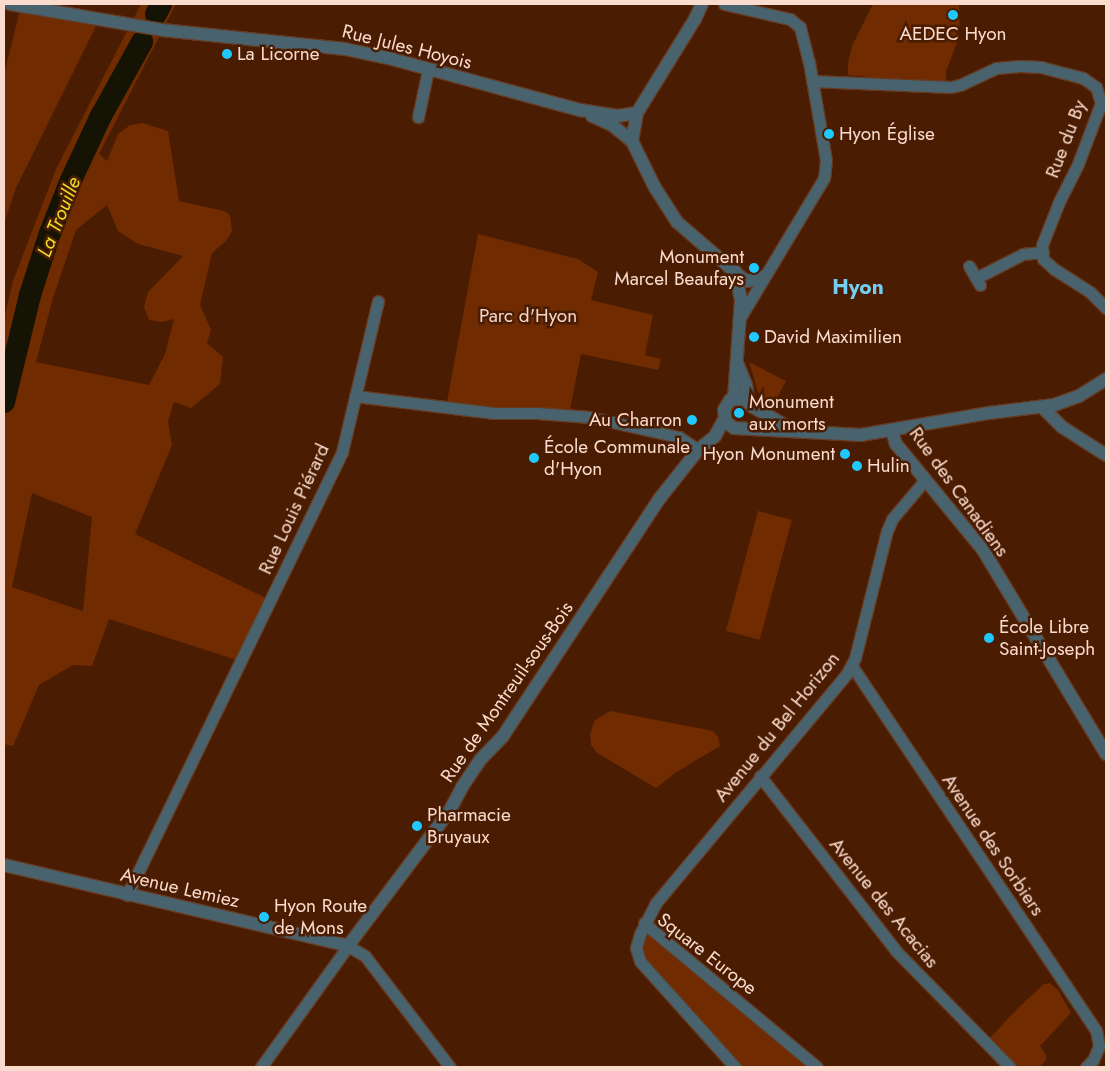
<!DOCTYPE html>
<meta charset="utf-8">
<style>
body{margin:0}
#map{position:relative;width:1110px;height:1071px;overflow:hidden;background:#4a1c02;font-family:Jost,sans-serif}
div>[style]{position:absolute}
.green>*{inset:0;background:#702b00;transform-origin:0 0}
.river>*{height:22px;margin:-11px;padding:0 11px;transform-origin:11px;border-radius:11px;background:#141304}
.roads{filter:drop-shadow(1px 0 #663b22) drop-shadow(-1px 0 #663b22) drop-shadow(0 1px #663b22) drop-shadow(0 -1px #663b22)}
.minor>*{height:11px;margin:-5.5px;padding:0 5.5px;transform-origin:5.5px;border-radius:5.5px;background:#49636e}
.tertiary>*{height:12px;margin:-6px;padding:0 6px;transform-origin:6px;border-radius:6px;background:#49636e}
.dots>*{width:14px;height:14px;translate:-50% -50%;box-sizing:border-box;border:2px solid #4a1c02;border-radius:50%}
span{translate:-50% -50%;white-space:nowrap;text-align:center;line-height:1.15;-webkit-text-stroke:5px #4a1c02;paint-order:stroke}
.poi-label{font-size:19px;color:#fadbcd}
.left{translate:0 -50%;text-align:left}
.right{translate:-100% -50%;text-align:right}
.street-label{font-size:19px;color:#fadbcd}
.park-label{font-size:19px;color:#f3d6ca}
.water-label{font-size:20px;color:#eadf28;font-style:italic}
.quarter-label{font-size:21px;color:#74cef2;font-weight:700}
.frame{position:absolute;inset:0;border:5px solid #fadbcd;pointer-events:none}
</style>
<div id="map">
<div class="green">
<i style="clip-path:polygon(evenodd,141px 4px,176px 4px,99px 154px,107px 161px,118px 134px,130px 125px,143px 123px,168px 131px,179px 201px,224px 211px,230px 215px,232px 231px,226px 241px,212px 253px,200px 305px,211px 330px,207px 343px,223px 357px,220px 384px,191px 408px,174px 402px,168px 421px,172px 445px,135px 534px,270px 600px,240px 661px,109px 619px,92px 666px,73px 665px,39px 685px,13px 746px,4px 744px,4px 319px,13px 281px,56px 169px,141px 4px,107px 205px,118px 231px,138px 244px,183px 256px,148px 292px,144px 307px,149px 320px,162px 322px,174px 319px,165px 354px,149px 385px,36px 362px,53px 298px,76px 230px,107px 205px,141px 4px,32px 493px,92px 517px,83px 611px,12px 587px,32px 493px)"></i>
<i style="clip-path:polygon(873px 4px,959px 4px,960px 34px,946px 72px,946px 85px,848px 75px,848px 63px,852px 46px)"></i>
<i style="clip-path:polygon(21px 6px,99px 20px,16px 188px,4px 223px,4px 74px)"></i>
<i style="clip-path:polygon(478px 234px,578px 259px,598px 272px,591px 300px,653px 315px,645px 355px,661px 359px,658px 370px,581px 354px,569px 415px,446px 407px)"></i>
<i style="clip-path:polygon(749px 362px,786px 381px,772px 407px,758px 392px)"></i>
<i style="left:758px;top:511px;width:35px;height:124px;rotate:15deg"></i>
<i style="clip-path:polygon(610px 711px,713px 731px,718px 737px,720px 746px,675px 773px,656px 788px,597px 753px,591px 745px,590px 734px,595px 720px)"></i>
<i style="clip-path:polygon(654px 931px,817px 1067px,735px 1067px,636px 948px,640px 934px)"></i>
<i style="clip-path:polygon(1050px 983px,1058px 990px,1071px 1013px,1040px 1046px,1046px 1055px,1046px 1060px,1039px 1067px,1017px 1067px,990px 1038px,1017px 1009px,1044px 984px)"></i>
</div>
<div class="river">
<i style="left:156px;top:14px;width:11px;rotate:-63deg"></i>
<i style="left:4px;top:402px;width:110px;rotate:-76.3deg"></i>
<i style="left:30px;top:295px;width:65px;rotate:-72.1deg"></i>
<i style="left:50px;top:233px;width:57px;rotate:-68.4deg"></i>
<i style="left:71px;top:180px;width:71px;rotate:-64.9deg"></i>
<i style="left:101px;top:116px;width:85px;rotate:-61deg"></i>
</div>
<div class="roads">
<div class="minor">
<i style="left:724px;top:4px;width:68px;rotate:12.8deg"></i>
<i style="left:790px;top:19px;width:13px;rotate:39deg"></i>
<i style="left:800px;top:27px;width:36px;rotate:76deg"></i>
<i style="left:809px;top:62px;width:99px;rotate:80.2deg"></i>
<i style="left:826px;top:160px;width:18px;rotate:96deg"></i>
<i style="left:824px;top:178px;width:161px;rotate:121deg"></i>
<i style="left:812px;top:81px;width:139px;rotate:2.5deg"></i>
<i style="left:951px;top:87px;width:9px;rotate:-13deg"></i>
<i style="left:960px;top:85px;width:40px;rotate:-25deg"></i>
<i style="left:996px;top:68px;width:24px;rotate:-5deg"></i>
<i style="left:1020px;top:66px;width:21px;rotate:3deg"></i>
<i style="left:1041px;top:67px;width:24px;rotate:15deg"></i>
<i style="left:1064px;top:73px;width:20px;rotate:15deg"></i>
<i style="left:1083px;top:78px;width:16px;rotate:35deg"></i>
<i style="left:1096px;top:87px;width:17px;rotate:73deg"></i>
<i style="left:1101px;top:103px;width:65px;rotate:110.7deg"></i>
<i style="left:1078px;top:164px;width:42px;rotate:116.6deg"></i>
<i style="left:1059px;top:202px;width:46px;rotate:111.6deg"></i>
<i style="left:1042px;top:245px;width:14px;rotate:86deg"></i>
<i style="left:1043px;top:259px;width:15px;rotate:42deg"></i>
<i style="left:1054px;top:269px;width:43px;rotate:32.6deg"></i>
<i style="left:1090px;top:292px;width:23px;rotate:45deg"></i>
<i style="left:418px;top:117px;width:48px;rotate:-78deg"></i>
<i style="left:969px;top:266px;width:22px;rotate:60deg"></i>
<i style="left:976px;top:278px;width:53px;rotate:-27.1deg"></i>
<i style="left:1023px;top:254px;width:20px;rotate:-6deg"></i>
<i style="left:355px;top:396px;width:140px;rotate:7deg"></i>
<i style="left:494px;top:413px;width:43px"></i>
<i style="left:537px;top:413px;width:53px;rotate:4.3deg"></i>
<i style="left:590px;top:417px;width:91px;rotate:12.7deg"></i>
<i style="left:679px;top:437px;width:23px;rotate:34deg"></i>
<i style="left:852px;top:666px;width:438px;rotate:56.2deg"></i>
<i style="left:1096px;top:1030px;width:16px;rotate:79deg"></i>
<i style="left:1099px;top:1046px;width:15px;rotate:113deg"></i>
<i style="left:1093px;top:1060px;width:10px;rotate:135deg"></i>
<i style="left:760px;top:776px;width:222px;rotate:52.1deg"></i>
<i style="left:896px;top:951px;width:163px;rotate:45.5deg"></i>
<i style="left:127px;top:895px;width:492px;rotate:-64.1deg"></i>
<i style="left:342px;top:452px;width:155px;rotate:-76.6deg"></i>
<i style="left:644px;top:923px;width:225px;rotate:39.8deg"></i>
<i style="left:261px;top:1067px;width:149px;rotate:-54.3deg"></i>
<i style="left:348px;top:946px;width:20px;rotate:30deg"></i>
<i style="left:365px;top:956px;width:140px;rotate:52.6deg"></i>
<i style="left:735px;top:1067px;width:142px;rotate:-131.9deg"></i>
<i style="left:640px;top:961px;width:14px;rotate:-107deg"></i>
<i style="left:636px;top:948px;width:15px;rotate:-74deg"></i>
<i style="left:640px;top:934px;width:34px;rotate:-63deg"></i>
<i style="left:655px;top:904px;width:298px;rotate:-50.2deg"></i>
<i style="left:846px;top:675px;width:19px;rotate:-62deg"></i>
<i style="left:855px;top:658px;width:131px;rotate:-75.9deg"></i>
<i style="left:887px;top:531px;width:13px;rotate:-67deg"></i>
<i style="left:892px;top:519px;width:51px;rotate:-49.8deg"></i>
</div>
<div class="tertiary">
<i style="left:10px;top:4px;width:154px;rotate:9.7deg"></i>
<i style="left:162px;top:30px;width:184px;rotate:5.9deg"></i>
<i style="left:345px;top:49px;width:48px;rotate:12deg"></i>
<i style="left:392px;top:59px;width:195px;rotate:15.2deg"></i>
<i style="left:580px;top:110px;width:38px;rotate:9deg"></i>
<i style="left:618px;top:116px;width:19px;rotate:-9deg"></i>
<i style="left:702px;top:4px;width:17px;rotate:115deg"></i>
<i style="left:695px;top:19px;width:110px;rotate:121.7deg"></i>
<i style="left:637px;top:113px;width:28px;rotate:100deg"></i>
<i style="left:632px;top:141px;width:50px;rotate:63.9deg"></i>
<i style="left:654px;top:186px;width:43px;rotate:57.4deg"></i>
<i style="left:677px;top:222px;width:87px;rotate:40.8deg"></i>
<i style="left:743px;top:279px;width:5px;rotate:22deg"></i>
<i style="left:748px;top:281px;width:16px;rotate:-15deg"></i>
<i style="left:592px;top:116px;width:22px;rotate:24deg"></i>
<i style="left:612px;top:125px;width:26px;rotate:39deg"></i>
<i style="left:738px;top:365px;width:22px;rotate:68deg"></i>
<i style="left:746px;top:385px;width:15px;rotate:82deg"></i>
<i style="left:734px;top:398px;width:98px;rotate:-85.9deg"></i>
<i style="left:741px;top:300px;width:30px;rotate:-102deg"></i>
<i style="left:1043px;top:408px;width:27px;rotate:45deg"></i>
<i style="left:1062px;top:427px;width:52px;rotate:32.5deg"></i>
<i style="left:793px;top:430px;width:46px;rotate:-150.1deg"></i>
<i style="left:753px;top:407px;width:12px;rotate:-138deg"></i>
<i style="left:744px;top:399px;width:14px;rotate:176deg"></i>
<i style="left:730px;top:400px;width:12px;rotate:121deg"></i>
<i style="left:724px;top:410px;width:12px;rotate:81deg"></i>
<i style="left:726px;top:422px;width:10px;rotate:37deg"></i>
<i style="left:734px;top:428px;width:127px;rotate:3.2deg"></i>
<i style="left:861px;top:435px;width:130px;rotate:-9.8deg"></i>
<i style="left:989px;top:413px;width:65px;rotate:-7deg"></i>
<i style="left:1054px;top:405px;width:27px;rotate:-20deg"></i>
<i style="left:1079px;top:396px;width:32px;rotate:-32deg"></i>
<i style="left:892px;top:431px;width:14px;rotate:73deg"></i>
<i style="left:896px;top:444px;width:137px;rotate:50.6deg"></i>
<i style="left:983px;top:550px;width:238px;rotate:58.9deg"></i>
<i style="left:4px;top:865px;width:353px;rotate:13.2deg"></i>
<i style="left:348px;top:946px;width:170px;rotate:-53.1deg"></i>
<i style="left:450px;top:810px;width:26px;rotate:-62deg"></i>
<i style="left:462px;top:787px;width:32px;rotate:-56deg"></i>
<i style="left:480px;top:760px;width:33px;rotate:-46deg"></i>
<i style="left:503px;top:736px;width:285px;rotate:-56.6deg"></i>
<i style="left:660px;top:498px;width:61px;rotate:-51.6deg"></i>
<i style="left:698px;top:450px;width:22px;rotate:-39deg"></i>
<i style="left:715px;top:436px;width:21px;rotate:-61deg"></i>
</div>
</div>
<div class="dots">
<i style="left:953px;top:15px;background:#20c9fd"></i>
<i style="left:227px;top:54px;background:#20c9fd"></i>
<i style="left:829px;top:134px;background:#20c9fd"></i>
<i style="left:754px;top:268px;background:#20c9fd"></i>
<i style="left:754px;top:337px;background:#20c9fd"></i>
<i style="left:739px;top:413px;background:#20c9fd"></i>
<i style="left:692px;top:420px;background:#20c9fd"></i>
<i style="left:845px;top:454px;background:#20c9fd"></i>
<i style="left:534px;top:458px;background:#20c9fd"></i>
<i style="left:857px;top:466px;background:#20c9fd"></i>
<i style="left:989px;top:638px;background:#20c9fd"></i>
<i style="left:417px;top:826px;background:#20c9fd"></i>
<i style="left:264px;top:917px;background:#20c9fd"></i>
</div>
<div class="poi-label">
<span style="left:953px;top:34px">AEDEC Hyon</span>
<span class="left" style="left:237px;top:54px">La Licorne</span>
<span class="left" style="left:839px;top:134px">Hyon Église</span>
<span class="right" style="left:744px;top:268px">Monument<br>Marcel Beaufays</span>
<span class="left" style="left:764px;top:337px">David Maximilien</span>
<span class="left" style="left:749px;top:413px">Monument<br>aux morts</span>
<span class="right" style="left:682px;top:420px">Au Charron</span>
<span class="left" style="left:544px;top:458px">École Communale<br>d'Hyon</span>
<span class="right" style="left:835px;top:454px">Hyon Monument</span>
<span class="left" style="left:867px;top:466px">Hulin</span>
<span class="left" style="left:999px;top:638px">École Libre<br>Saint-Joseph</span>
<span class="left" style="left:427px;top:826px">Pharmacie<br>Bruyaux</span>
<span class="left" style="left:274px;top:917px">Hyon Route<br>de Mons</span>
</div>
<div class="street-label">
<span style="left:407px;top:47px;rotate:14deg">Rue Jules Hoyois</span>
<span style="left:1066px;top:139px;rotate:-69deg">Rue du By</span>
<span style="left:959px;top:492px;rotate:54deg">Rue des Canadiens</span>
<span style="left:294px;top:509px;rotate:-65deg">Rue Louis Piérard</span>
<span style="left:507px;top:692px;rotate:-55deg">Rue de Montreuil-sous-Bois</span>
<span style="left:777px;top:727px;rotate:-51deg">Avenue du Bel Horizon</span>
<span style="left:993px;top:845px;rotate:56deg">Avenue des Sorbiers</span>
<span style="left:180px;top:888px;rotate:13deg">Avenue Lemiez</span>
<span style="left:884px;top:903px;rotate:51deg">Avenue des Acacias</span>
<span style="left:707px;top:954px;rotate:38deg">Square Europe</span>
</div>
<div class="park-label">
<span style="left:528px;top:316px">Parc d'Hyon</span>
</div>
<div class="water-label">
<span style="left:59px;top:217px;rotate:-68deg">La Trouille</span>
</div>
<div class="quarter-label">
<span style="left:858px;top:287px">Hyon</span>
</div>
<div class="frame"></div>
</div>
